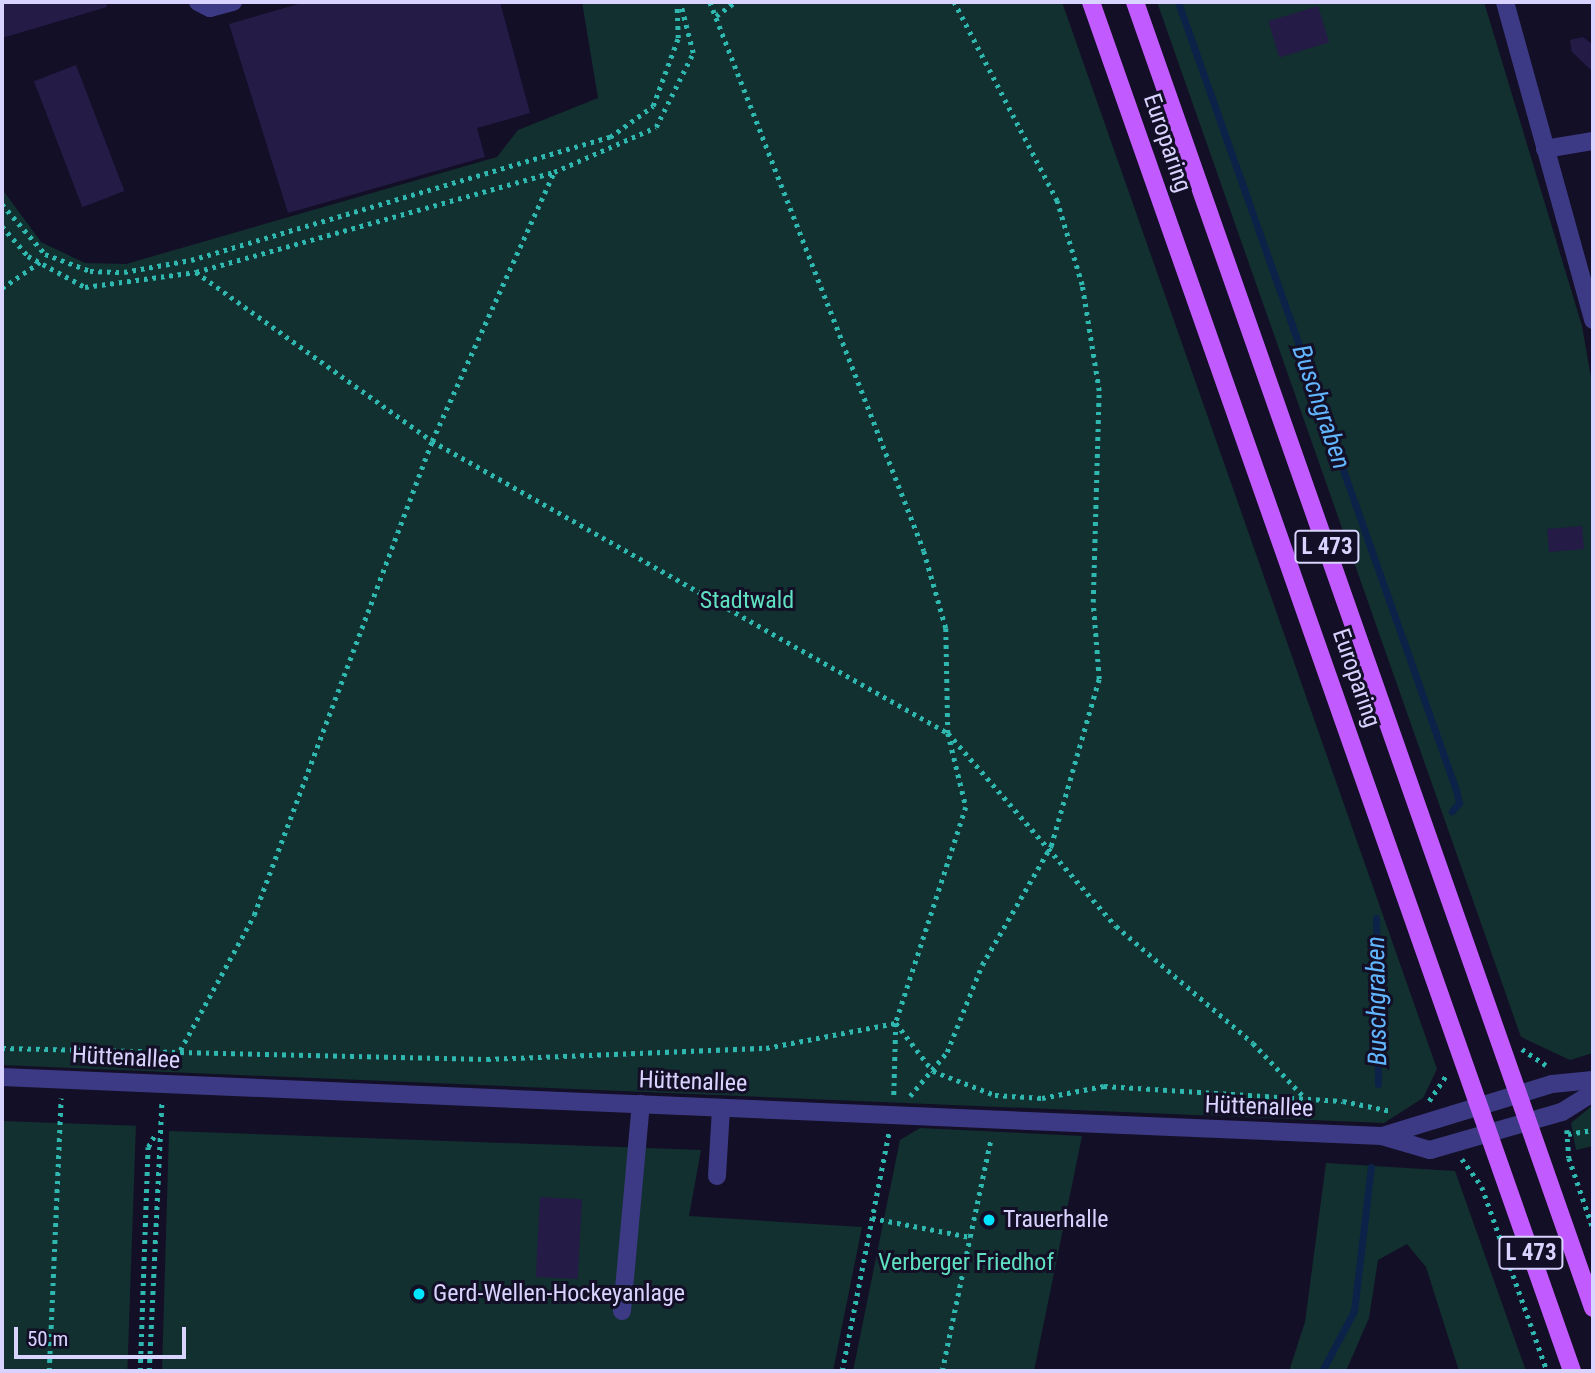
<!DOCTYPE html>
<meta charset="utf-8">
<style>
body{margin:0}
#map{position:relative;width:1595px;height:1373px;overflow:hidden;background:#130f26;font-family:"Roboto Condensed",sans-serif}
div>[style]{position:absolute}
.green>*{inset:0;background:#12302f;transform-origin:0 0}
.stream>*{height:7px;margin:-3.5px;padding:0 3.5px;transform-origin:3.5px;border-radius:3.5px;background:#0c2248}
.building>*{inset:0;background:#241b47;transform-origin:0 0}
.path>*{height:4.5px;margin-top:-2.25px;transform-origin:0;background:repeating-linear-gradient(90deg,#2fb8b0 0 3.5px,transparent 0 8.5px)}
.minor>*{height:18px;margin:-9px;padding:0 9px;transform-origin:9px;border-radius:9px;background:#3d3a85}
.major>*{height:18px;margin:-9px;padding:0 9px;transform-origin:9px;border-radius:9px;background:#c25bff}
.dots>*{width:19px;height:19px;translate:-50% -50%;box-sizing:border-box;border:4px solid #130f26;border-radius:50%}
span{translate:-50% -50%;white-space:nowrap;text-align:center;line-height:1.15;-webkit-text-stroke:6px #130f26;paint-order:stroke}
.shield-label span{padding:2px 5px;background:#130f26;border:2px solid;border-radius:5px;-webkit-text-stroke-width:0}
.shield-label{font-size:23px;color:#d9d4ff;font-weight:700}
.street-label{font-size:24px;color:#d9d4ff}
.park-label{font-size:24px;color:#5fe0c0}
.poi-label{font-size:24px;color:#d9d4ff}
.left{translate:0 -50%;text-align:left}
.water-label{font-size:26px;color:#62b6ff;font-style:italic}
.frame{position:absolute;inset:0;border:4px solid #d9d4ff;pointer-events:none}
.scale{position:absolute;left:14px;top:1327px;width:172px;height:32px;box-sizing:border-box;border:4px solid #d9d4ff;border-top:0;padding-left:9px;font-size:21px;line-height:24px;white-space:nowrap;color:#d9d4ff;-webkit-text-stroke:5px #130f26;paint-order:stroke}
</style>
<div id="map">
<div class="green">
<i style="clip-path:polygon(582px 2px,1062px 2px,1437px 1069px,1423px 1098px,1384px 1123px,2px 1065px,2px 189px,41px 242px,85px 263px,126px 264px,497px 157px,518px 130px,598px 98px)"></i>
<i style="clip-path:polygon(1157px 2px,1484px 2px,1582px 326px,1593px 389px,1593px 1053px,1570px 1060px,1521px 1037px)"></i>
<i style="clip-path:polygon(1593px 1105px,1593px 1146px,1576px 1150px,1571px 1123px)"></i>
<i style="left:2px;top:1121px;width:134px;height:250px;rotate:2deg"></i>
<i style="clip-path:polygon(920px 1128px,1082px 1136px,1034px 1371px,853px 1371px,900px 1140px)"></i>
<i style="clip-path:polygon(169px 1131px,701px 1150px,689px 1216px,862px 1227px,833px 1371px,162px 1371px)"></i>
<i style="clip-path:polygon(1326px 1163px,1455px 1171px,1526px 1371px,1459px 1371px,1426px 1267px,1407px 1244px,1378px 1260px,1369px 1318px,1346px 1371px,1289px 1371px,1305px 1322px)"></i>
</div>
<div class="stream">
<i style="left:1178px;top:2px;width:836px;rotate:70.57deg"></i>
<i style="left:1456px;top:790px;width:13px;rotate:77deg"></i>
<i style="left:1459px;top:803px;width:11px;rotate:131deg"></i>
<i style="left:1376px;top:918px;width:166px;rotate:89.3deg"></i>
<i style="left:1322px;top:1371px;width:68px;rotate:-61.9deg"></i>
<i style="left:1354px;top:1311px;width:145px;rotate:-83.3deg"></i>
</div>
<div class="building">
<i style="clip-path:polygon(2px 2px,106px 2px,107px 7px,2px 38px)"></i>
<i style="clip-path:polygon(305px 2px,500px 2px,530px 113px,477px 128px,485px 157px,288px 213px,229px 24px)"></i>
<i style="left:1318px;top:6px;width:38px;height:52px;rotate:73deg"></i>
<i style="clip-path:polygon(1583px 37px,1593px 45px,1593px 72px,1572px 52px,1570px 40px)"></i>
<i style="left:76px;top:65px;width:135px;height:45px;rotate:69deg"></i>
<i style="left:1582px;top:526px;width:23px;height:35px;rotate:85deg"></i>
<i style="left:540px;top:1197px;width:42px;height:80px;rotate:3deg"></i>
</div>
<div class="path">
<i style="left:710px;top:2px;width:589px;rotate:68.7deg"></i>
<i style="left:924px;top:551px;width:80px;rotate:74.1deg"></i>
<i style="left:946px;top:628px;width:105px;rotate:88.9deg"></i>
<i style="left:948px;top:733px;width:76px;rotate:76.3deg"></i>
<i style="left:966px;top:807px;width:227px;rotate:108deg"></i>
<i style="left:896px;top:1023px;width:73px;rotate:91.6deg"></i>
<i style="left:716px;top:16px;width:24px;rotate:-36deg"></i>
<i style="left:2px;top:204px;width:66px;rotate:49.3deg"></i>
<i style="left:45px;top:254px;width:48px;rotate:20.7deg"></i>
<i style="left:90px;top:271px;width:34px;rotate:2deg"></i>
<i style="left:124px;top:272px;width:68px;rotate:-10.2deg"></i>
<i style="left:191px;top:260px;width:437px;rotate:-16.4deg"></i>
<i style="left:610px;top:137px;width:53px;rotate:-35.8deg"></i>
<i style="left:653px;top:106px;width:72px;rotate:-69.8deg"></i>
<i style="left:678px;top:38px;width:36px;rotate:-92deg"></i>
<i style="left:2px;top:226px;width:40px;rotate:49deg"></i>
<i style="left:28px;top:256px;width:65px;rotate:28.5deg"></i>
<i style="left:85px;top:287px;width:112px;rotate:-7.7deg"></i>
<i style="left:196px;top:272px;width:371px;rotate:-15.6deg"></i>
<i style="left:196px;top:272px;width:290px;rotate:35.6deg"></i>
<i style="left:432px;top:441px;width:593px;rotate:29.51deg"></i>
<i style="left:948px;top:733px;width:256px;rotate:49deg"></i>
<i style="left:1116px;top:926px;width:180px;rotate:40.5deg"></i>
<i style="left:1253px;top:1043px;width:76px;rotate:46.6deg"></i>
<i style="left:2px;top:288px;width:46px;rotate:-34.4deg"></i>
<i style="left:2px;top:1048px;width:485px;rotate:1.3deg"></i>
<i style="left:487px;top:1059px;width:279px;rotate:-2.3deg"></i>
<i style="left:766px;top:1048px;width:132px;rotate:-10.9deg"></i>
<i style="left:896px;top:1023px;width:61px;rotate:52.4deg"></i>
<i style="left:933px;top:1071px;width:66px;rotate:21.2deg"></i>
<i style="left:995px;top:1095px;width:47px;rotate:3.7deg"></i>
<i style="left:1042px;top:1098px;width:63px;rotate:-11deg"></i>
<i style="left:1104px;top:1086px;width:239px;rotate:3.6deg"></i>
<i style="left:1343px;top:1101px;width:49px;rotate:11.8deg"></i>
<i style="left:1522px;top:1049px;width:29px;rotate:34deg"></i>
<i style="left:172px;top:1065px;width:171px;rotate:-61.3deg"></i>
<i style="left:254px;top:915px;width:506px;rotate:-69.42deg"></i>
<i style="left:432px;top:441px;width:295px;rotate:-65.6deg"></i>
<i style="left:554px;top:172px;width:111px;rotate:-23.8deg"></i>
<i style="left:656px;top:127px;width:83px;rotate:-63.4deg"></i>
<i style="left:693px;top:53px;width:53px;rotate:-104.3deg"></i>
<i style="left:910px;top:1096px;width:57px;rotate:-49.9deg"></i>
<i style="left:947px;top:1052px;width:94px;rotate:-68.1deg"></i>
<i style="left:982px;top:965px;width:138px;rotate:-59.9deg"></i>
<i style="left:1051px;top:846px;width:174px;rotate:-74deg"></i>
<i style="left:1099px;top:679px;width:77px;rotate:-94.5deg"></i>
<i style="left:1093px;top:602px;width:211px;rotate:-88.4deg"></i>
<i style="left:1099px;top:391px;width:107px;rotate:-99.1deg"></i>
<i style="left:1082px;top:285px;width:88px;rotate:-106.6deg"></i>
<i style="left:1057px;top:201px;width:224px;rotate:-117.4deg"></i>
<i style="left:1429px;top:1101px;width:32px;rotate:-56deg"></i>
<i style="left:1567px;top:1130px;width:28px;rotate:86deg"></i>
<i style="left:1569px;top:1158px;width:74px;rotate:71.1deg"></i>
<i style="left:1568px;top:1134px;width:25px;rotate:-9deg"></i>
<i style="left:1462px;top:1159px;width:34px;rotate:54deg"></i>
<i style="left:1482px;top:1187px;width:195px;rotate:70.5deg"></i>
<i style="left:872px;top:1218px;width:100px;rotate:11deg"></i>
<i style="left:970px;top:1237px;width:101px;rotate:-78deg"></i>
<i style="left:49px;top:1371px;width:273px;rotate:-87.5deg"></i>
<i style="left:140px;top:1371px;width:224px;rotate:-88deg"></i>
<i style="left:148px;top:1147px;width:16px;rotate:-60deg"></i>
<i style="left:149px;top:1371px;width:271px;rotate:-87.3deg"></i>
<i style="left:842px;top:1371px;width:244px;rotate:-78.9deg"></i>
<i style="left:942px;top:1371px;width:137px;rotate:-78.2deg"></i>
</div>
<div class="minor">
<i style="left:198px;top:2px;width:13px;rotate:27deg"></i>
<i style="left:210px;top:8px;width:24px;rotate:-15deg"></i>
<i style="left:1505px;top:2px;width:330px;rotate:74.5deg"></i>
<i style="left:1545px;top:149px;width:49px;rotate:-9.5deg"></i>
<i style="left:2px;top:1077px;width:1381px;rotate:2.45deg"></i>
<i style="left:1382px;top:1136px;width:50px;rotate:16.3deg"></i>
<i style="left:1430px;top:1150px;width:137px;rotate:-16.1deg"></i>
<i style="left:1562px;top:1112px;width:36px;rotate:-32deg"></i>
<i style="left:1382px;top:1136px;width:178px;rotate:-17deg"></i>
<i style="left:1552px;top:1084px;width:41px;rotate:-5.6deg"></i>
<i style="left:717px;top:1176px;width:68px;rotate:-86.6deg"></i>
<i style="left:622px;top:1311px;width:208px;rotate:-84.8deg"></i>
</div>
<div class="major">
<i style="left:1091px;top:2px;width:1451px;rotate:70.64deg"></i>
<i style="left:1135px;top:2px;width:1384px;rotate:70.67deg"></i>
</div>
<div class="dots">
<i style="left:989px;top:1220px;background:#00e5ff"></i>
<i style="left:419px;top:1294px;background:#00e5ff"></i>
</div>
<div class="shield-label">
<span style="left:1327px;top:547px">L 473</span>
<span style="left:1531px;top:1253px">L 473</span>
</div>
<div class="street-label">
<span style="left:1167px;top:143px;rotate:71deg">Europaring</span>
<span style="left:1356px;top:678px;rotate:71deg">Europaring</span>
<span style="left:126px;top:1058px;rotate:3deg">Hüttenallee</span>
<span style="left:693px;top:1082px;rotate:2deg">Hüttenallee</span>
<span style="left:1259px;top:1107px;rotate:2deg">Hüttenallee</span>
</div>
<div class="park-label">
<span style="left:747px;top:601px">Stadtwald</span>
<span style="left:966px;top:1263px">Verberger Friedhof</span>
</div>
<div class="poi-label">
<span class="left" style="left:1003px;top:1220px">Trauerhalle</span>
<span class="left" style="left:433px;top:1294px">Gerd-Wellen-Hockeyanlage</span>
</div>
<div class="water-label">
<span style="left:1321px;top:407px;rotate:71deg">Buschgraben</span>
<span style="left:1377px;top:1001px;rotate:-91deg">Buschgraben</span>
</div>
<div class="frame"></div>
<div class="scale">50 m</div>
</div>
